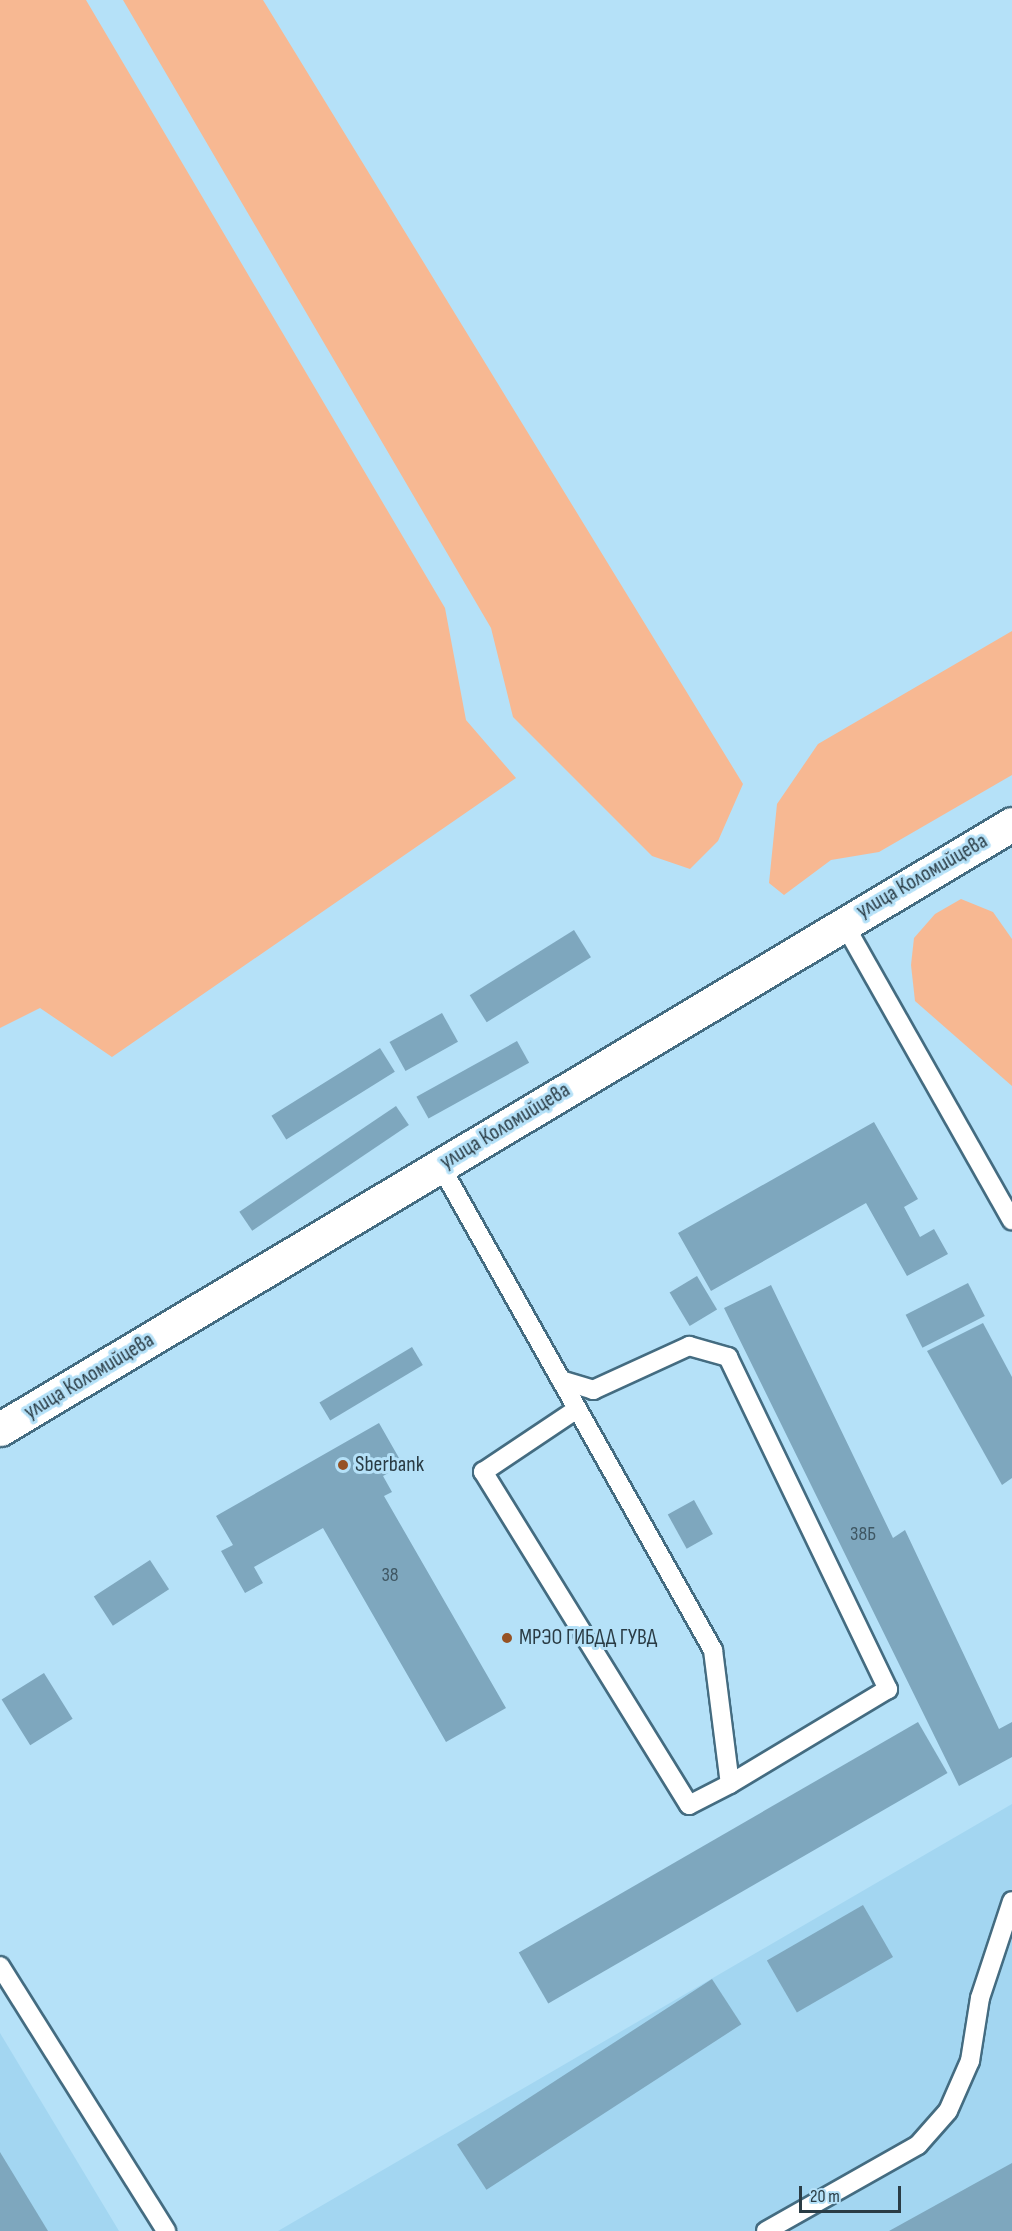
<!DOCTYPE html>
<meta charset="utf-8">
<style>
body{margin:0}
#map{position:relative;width:1012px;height:2231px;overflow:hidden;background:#b5e1f8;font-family:"Sofia Sans Condensed",sans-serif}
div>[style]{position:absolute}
.built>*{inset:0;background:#a3d6f1}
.green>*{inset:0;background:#f7b892}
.building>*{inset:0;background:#7ea7be;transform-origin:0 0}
.roads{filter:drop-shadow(2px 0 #446c81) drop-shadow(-2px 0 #446c81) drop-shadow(0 2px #446c81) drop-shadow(0 -2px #446c81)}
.service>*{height:18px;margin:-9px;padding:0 9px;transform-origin:9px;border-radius:9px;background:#fff}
.minor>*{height:33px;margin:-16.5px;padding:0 16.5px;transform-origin:16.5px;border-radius:16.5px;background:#fff}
.dots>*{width:16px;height:16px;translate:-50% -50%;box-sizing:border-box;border:3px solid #b5e1f8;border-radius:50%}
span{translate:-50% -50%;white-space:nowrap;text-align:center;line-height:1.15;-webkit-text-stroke:6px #b5e1f8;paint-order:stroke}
.number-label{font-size:20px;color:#3f5763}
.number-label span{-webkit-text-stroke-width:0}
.street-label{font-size:22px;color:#2a3c45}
.poi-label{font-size:22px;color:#2a3c45}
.left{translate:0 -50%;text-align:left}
.scale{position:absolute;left:799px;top:2186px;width:102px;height:27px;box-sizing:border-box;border:3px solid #2a3c45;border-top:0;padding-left:8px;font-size:18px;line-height:21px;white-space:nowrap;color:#2a3c45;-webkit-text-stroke:4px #b5e1f8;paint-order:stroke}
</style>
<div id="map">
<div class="built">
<i style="clip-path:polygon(1012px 1804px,1012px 2231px,278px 2231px)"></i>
<i style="clip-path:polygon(0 2033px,119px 2231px,0 2231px)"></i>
</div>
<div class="green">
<i style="clip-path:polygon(0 0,86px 0,445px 608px,466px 720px,516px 778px,112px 1057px,40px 1008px,0 1028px)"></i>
<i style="clip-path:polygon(123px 0,263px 0,743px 784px,718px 841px,690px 869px,652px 856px,513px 717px,491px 628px)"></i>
<i style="clip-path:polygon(1012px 631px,1012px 775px,879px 852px,831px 860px,784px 895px,769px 883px,777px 804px,818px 744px)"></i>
<i style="clip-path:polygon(961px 899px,993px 912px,1012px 939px,1012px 1086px,915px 1001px,911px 965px,914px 938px,935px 914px)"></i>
</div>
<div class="building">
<i style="left:574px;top:930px;width:32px;height:123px;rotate:58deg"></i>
<i style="left:442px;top:1013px;width:33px;height:60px;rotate:61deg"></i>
<i style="left:517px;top:1041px;width:25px;height:115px;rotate:61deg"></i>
<i style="left:380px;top:1048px;width:28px;height:128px;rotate:58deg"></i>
<i style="left:396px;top:1106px;width:23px;height:189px;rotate:56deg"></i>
<i style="clip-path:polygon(874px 1122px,918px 1199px,904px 1207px,920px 1237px,934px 1229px,948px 1254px,907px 1276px,866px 1203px,711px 1291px,678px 1233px)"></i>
<i style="left:697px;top:1276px;width:39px;height:32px;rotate:59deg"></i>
<i style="left:968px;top:1283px;width:37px;height:70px;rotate:63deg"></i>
<i style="clip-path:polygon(771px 1285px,893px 1538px,905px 1530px,999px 1729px,1012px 1722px,1012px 1757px,959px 1786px,724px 1308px)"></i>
<i style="clip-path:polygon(983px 1323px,1012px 1377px,1012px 1478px,1002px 1485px,927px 1351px)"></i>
<i style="left:412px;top:1347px;width:21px;height:108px;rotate:59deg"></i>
<i style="clip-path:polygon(379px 1423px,403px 1465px,383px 1476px,392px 1492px,384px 1496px,506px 1708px,446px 1742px,323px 1528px,254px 1567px,263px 1583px,245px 1593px,221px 1551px,233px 1545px,216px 1516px)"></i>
<i style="left:694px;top:1500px;width:39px;height:30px;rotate:61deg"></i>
<i style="left:150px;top:1560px;width:35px;height:67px;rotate:57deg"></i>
<i style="left:44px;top:1673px;width:54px;height:50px;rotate:58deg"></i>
<i style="left:918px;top:1722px;width:59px;height:461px;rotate:60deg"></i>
<i style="left:863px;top:1905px;width:60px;height:111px;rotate:60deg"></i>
<i style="left:712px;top:1979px;width:54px;height:304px;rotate:57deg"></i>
<i style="clip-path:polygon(0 2152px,48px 2231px,0 2231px)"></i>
<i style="clip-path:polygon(1012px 2163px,1012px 2231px,889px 2231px)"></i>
</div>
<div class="roads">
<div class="service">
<i style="left:843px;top:922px;width:343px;rotate:60.5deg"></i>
<i style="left:440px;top:1165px;width:557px;rotate:60.63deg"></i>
<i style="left:713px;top:1650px;width:135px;rotate:82.8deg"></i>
<i style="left:730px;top:1784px;width:46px;rotate:152.9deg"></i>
<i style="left:689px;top:1805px;width:392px;rotate:-121.7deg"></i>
<i style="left:483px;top:1472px;width:113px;rotate:-33.8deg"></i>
<i style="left:561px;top:1380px;width:34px;rotate:17deg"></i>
<i style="left:593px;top:1390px;width:106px;rotate:-24.6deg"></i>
<i style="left:689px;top:1346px;width:41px;rotate:15.8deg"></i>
<i style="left:728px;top:1357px;width:369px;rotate:64.3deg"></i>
<i style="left:888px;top:1689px;width:184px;rotate:149deg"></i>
<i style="left:0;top:1966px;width:313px;rotate:57.9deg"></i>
<i style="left:766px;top:2231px;width:175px;rotate:-29.5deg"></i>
<i style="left:918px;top:2145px;width:45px;rotate:-48.6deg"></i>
<i style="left:948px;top:2111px;width:55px;rotate:-66.3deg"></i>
<i style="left:970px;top:2061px;width:64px;rotate:-81deg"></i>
<i style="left:980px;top:1998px;width:102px;rotate:-71.7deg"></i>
</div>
<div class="minor">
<i style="left:0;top:1429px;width:1179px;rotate:-30.87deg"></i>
</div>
</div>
<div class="dots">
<i style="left:343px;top:1465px;background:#965224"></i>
<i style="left:507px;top:1638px;background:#965224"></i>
</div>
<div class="number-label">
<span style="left:863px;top:1534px">38Б</span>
<span style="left:390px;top:1575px">38</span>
</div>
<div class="street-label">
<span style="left:922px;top:876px;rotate:-30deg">улица Коломийцева</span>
<span style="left:505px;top:1126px;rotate:-31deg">улица Коломийцева</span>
<span style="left:89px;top:1376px;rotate:-31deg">улица Коломийцева</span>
</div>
<div class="poi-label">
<span class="left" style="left:355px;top:1465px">Sberbank</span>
<span class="left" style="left:519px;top:1638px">МРЭО ГИБДД ГУВД</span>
</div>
<div class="scale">20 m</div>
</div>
